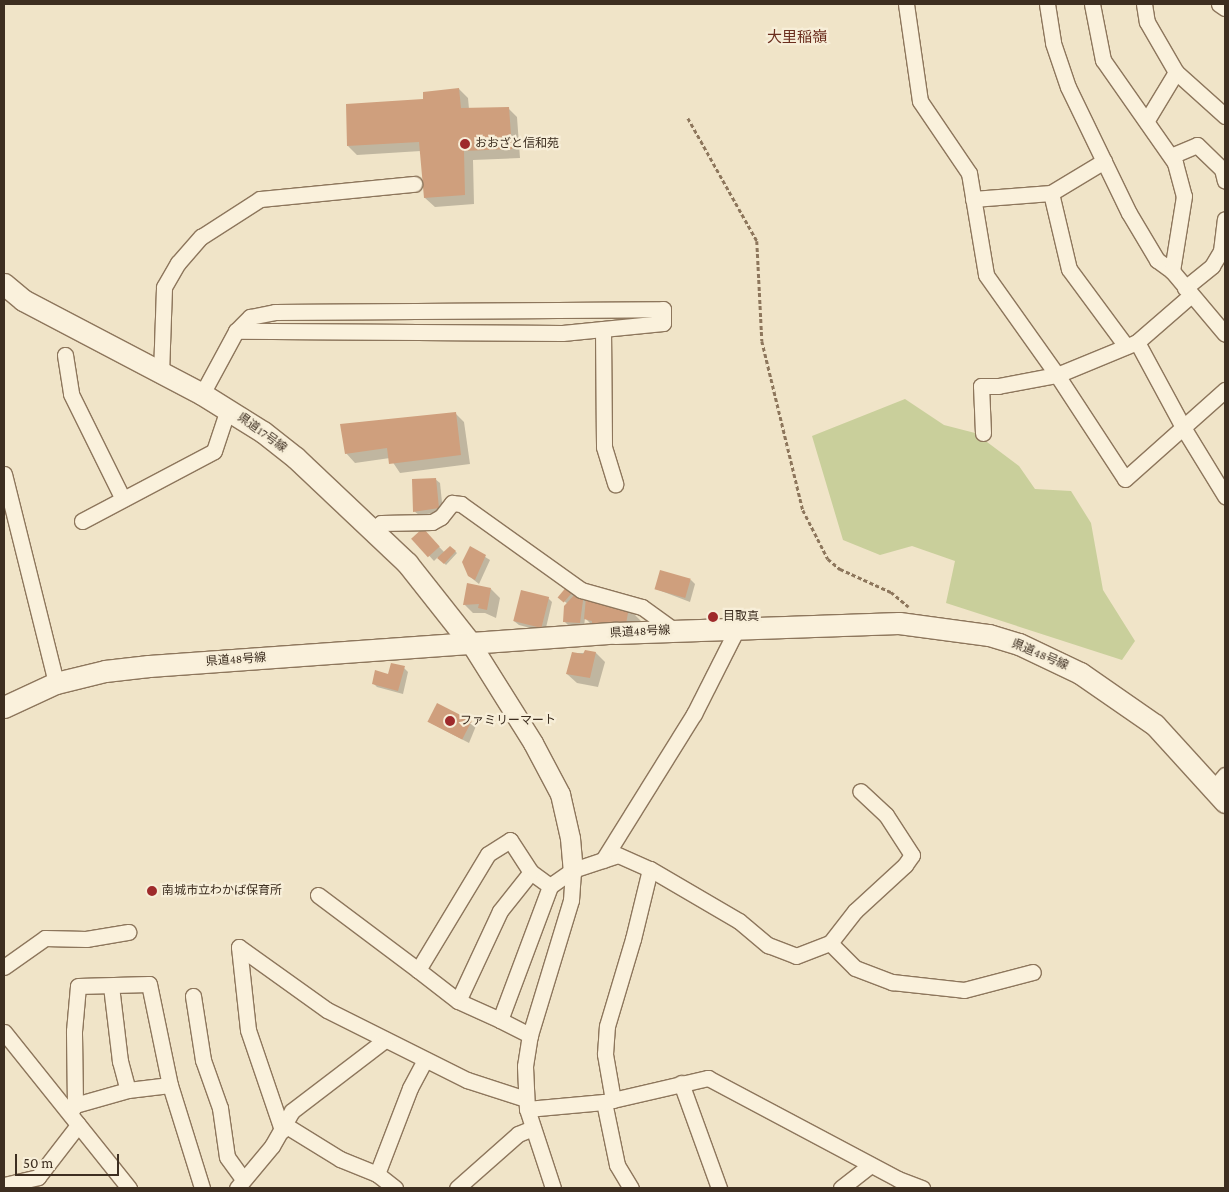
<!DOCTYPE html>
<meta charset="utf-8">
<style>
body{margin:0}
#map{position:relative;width:1229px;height:1192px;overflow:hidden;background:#f0e4c8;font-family:"Crimson Pro","Noto Sans JP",serif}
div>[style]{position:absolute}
.green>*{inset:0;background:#c9cf9b}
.shadow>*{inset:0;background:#0003}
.building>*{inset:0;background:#cf9f7d;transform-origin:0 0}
.path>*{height:2.5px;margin-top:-1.25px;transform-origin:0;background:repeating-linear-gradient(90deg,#8d765c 0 4px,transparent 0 6.5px)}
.roads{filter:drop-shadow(1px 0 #8d765c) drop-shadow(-1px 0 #8d765c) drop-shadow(0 1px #8d765c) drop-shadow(0 -1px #8d765c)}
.minor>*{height:15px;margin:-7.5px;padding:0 7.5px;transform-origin:7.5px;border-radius:7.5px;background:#faf1dc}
.tertiary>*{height:19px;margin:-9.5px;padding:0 9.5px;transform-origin:9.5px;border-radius:9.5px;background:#faf1dc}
.secondary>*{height:21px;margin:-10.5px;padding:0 10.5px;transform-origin:10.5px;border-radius:10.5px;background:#faf1dc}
.dots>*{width:14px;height:14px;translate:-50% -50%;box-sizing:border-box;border:2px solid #f7eed8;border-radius:50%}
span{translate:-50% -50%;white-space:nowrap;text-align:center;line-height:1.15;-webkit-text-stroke:4.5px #f7eed8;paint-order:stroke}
.poi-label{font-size:12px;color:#3d2e20}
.left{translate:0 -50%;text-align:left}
.street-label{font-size:12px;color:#3d2e20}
.quarter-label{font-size:15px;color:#6b2e1e}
.frame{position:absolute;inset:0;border:5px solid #3d2e20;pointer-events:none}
.scale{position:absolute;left:15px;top:1154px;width:104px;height:22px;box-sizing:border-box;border:2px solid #3d2e20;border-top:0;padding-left:6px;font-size:15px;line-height:18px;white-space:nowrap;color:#3d2e20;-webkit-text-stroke:4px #f7eed8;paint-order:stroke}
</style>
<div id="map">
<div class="green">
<i style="clip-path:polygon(905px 399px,944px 425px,975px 433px,1019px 466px,1035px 489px,1071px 491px,1091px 523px,1103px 590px,1135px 641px,1122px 660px,946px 603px,955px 561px,912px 546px,880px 555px,843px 540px,812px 436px)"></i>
</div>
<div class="shadow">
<i style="clip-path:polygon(459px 89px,468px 98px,469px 109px,508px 108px,517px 117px,520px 158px,473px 160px,474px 204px,435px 207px,425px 198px,421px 151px,357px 155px,348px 146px,425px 101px)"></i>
<i style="clip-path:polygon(455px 413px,464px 422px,470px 464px,400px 473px,390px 458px,355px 463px,346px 453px)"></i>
<i style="clip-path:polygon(435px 479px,440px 483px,443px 512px,419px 515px,414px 511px)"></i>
<i style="clip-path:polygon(423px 530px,445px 553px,450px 547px,457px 553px,446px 565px,438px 557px,434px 561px,414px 539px)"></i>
<i style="clip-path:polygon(471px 548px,490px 560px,479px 584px,469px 576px)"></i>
<i style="clip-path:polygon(691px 580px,695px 584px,690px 602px,656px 589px)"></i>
<i style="clip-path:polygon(573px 581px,628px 608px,642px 622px,599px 632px,585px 618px,584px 627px,569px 626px,565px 622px,568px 604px,560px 598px)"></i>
<i style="clip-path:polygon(491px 589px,500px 598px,496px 618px,485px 613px,473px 613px,464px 604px)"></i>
<i style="clip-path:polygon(548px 598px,552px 602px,545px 632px,519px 625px,514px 621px)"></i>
<i style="clip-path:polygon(573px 653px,596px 653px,605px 662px,598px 687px,577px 683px,567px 674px)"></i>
<i style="clip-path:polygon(404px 668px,408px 672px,403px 694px,377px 687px,373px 683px)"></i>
<i style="clip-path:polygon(429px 722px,471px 722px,476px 726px,469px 743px)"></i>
</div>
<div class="building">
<i style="clip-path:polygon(459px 88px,461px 108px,509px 107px,512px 149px,464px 151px,465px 195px,424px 198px,419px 142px,347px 146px,346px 104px,423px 99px,423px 92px)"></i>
<i style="clip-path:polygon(456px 412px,461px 455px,389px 464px,387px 448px,345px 454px,340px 424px)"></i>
<i style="clip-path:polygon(436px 478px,439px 508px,413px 512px,412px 479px)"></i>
<i style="left:423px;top:528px;width:25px;height:16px;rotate:48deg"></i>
<i style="clip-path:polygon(450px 546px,456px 551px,444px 564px,437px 558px)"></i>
<i style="clip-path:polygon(470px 546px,486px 555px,475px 580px,468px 576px,462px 562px)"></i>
<i style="left:660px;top:570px;width:32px;height:20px;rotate:16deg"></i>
<i style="left:573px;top:579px;width:8px;height:24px;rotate:40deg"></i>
<i style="clip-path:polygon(467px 583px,491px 588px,487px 610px,478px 608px,479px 604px,463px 605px)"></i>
<i style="left:521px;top:590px;width:29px;height:32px;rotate:14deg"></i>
<i style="clip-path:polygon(577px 592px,584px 593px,580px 623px,563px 622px,564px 606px)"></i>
<i style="clip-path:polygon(586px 597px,629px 607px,626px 624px,592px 624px,592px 621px,584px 619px)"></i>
<i style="clip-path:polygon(585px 650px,596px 652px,590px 678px,566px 674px,572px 652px,583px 654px)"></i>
<i style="clip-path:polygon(391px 663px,405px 666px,398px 691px,372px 684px,375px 670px,388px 674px)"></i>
<i style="left:437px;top:703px;width:39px;height:21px;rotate:27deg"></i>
</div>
<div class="path">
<i style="left:688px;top:118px;width:141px;rotate:60.7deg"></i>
<i style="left:757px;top:241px;width:100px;rotate:87.1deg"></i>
<i style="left:762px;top:341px;width:174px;rotate:76.4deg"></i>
<i style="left:803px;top:510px;width:55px;rotate:63deg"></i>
<i style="left:828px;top:559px;width:16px;rotate:40deg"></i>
<i style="left:840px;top:569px;width:56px;rotate:24.3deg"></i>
<i style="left:891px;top:592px;width:23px;rotate:40deg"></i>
<i style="left:1044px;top:1188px;width:27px"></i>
</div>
<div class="roads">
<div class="minor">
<i style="left:906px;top:4px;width:98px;rotate:81.8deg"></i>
<i style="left:920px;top:101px;width:87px;rotate:55.8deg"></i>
<i style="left:969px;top:173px;width:103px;rotate:80.5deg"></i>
<i style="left:986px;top:275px;width:123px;rotate:54.6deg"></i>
<i style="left:1057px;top:375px;width:87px;rotate:-22.4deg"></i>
<i style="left:1137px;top:342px;width:70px;rotate:-41deg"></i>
<i style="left:1047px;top:4px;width:39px;rotate:81deg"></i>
<i style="left:1053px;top:43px;width:46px;rotate:71.2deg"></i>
<i style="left:1068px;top:87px;width:140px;rotate:64.2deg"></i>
<i style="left:1129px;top:213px;width:55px;rotate:59.2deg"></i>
<i style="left:1157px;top:260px;width:19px;rotate:36deg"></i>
<i style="left:1092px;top:4px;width:57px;rotate:78.9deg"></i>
<i style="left:1103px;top:60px;width:126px;rotate:55deg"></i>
<i style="left:1175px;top:163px;width:34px;rotate:75deg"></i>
<i style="left:1184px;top:196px;width:76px;rotate:99.1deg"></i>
<i style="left:1172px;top:271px;width:82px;rotate:49.9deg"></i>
<i style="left:1144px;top:4px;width:18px;rotate:81deg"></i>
<i style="left:1147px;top:22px;width:58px;rotate:59.9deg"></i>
<i style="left:1176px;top:72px;width:56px;rotate:121.1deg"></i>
<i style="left:1219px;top:4px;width:7px;rotate:34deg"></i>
<i style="left:1176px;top:72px;width:66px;rotate:41.9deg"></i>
<i style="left:1171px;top:156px;width:28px;rotate:-23deg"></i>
<i style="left:1197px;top:145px;width:35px;rotate:44deg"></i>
<i style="left:1222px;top:169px;width:12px;rotate:76deg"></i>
<i style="left:1051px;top:193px;width:78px;rotate:76.7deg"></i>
<i style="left:1069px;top:269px;width:96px;rotate:53.5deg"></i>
<i style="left:973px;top:199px;width:78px;rotate:-4.4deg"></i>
<i style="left:1051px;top:193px;width:62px;rotate:-31.1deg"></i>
<i style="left:1185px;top:288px;width:35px;rotate:-39deg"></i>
<i style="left:1212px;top:266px;width:17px;rotate:-59deg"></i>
<i style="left:1221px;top:251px;width:32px;rotate:-83deg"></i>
<i style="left:603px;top:329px;width:118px;rotate:89.5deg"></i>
<i style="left:604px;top:447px;width:39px;rotate:73deg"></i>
<i style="left:1137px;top:342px;width:99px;rotate:61.6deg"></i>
<i style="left:1184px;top:429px;width:79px;rotate:58.5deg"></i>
<i style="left:65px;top:355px;width:39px;rotate:81deg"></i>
<i style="left:71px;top:394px;width:117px;rotate:63.7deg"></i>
<i style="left:161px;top:374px;width:87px;rotate:-88deg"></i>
<i style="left:164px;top:287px;width:28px;rotate:-60deg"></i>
<i style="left:178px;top:263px;width:35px;rotate:-49deg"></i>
<i style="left:201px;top:237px;width:70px;rotate:-32.8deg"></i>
<i style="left:260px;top:199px;width:155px;rotate:-5.6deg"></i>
<i style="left:202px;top:394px;width:72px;rotate:-61.6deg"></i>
<i style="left:236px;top:331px;width:20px;rotate:-45deg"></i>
<i style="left:250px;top:317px;width:25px;rotate:-11deg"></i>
<i style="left:275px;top:312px;width:388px;rotate:-0.4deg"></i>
<i style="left:663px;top:309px;width:14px;rotate:90deg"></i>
<i style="left:663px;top:323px;width:101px;rotate:174.3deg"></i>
<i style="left:562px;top:333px;width:326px;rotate:-179.6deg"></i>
<i style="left:983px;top:433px;width:47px;rotate:-92.4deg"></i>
<i style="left:981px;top:386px;width:17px"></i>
<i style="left:998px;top:386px;width:60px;rotate:-10.6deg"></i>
<i style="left:1057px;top:375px;width:124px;rotate:56.8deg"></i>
<i style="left:1125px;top:479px;width:134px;rotate:-41.7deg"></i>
<i style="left:4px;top:474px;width:215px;rotate:76deg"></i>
<i style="left:82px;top:521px;width:149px;rotate:-27.9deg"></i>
<i style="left:214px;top:451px;width:44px;rotate:-71.6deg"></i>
<i style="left:373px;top:531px;width:11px;rotate:-45deg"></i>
<i style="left:381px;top:523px;width:51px;rotate:-1.1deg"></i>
<i style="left:432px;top:522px;width:10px;rotate:-29deg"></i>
<i style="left:441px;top:517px;width:18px;rotate:-52deg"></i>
<i style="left:452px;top:503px;width:9px;rotate:6deg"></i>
<i style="left:461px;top:504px;width:148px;rotate:35.6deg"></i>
<i style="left:581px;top:590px;width:63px;rotate:15.6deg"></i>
<i style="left:642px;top:607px;width:39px;rotate:36deg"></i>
<i style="left:1214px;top:788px;width:17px;rotate:-50deg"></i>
<i style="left:603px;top:860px;width:172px;rotate:-58.1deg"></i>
<i style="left:694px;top:714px;width:97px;rotate:-63.2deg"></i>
<i style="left:550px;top:886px;width:24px;rotate:-144deg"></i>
<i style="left:531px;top:872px;width:50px;rotate:128.5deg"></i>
<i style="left:500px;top:911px;width:99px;rotate:115deg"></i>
<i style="left:458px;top:1001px;width:46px;rotate:24.3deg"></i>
<i style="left:500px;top:1020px;width:143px;rotate:-69.5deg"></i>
<i style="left:550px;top:886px;width:28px;rotate:-35deg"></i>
<i style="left:573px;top:870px;width:47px;rotate:-18.4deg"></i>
<i style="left:618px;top:855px;width:35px;rotate:24deg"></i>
<i style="left:650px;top:869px;width:103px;rotate:30.3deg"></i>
<i style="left:739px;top:921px;width:38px;rotate:40deg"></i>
<i style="left:768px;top:945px;width:30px;rotate:21deg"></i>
<i style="left:796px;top:956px;width:36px;rotate:-21deg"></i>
<i style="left:830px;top:943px;width:35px;rotate:45deg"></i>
<i style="left:855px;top:968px;width:40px;rotate:21deg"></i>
<i style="left:892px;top:982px;width:72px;rotate:6.3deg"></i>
<i style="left:964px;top:990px;width:71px;rotate:-14.6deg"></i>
<i style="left:318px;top:895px;width:125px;rotate:36.9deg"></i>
<i style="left:830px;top:943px;width:41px;rotate:-52deg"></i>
<i style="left:855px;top:911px;width:68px;rotate:-42.6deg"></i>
<i style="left:905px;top:865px;width:12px;rotate:-55deg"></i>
<i style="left:912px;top:855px;width:48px;rotate:-123deg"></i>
<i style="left:886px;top:815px;width:35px;rotate:-137deg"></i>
<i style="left:239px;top:947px;width:108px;rotate:35.6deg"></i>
<i style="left:327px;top:1010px;width:157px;rotate:26.6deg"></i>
<i style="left:467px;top:1080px;width:62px;rotate:17.9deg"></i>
<i style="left:239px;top:947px;width:83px;rotate:83.8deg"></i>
<i style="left:248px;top:1030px;width:106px;rotate:71.2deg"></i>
<i style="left:4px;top:967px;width:50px;rotate:-35.3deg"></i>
<i style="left:45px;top:938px;width:41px;rotate:1.4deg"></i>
<i style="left:86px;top:939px;width:43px;rotate:-9.5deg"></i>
<i style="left:111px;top:986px;width:76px;rotate:83.2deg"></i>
<i style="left:120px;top:1061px;width:30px;rotate:75deg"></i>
<i style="left:193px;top:996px;width:65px;rotate:81.1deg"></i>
<i style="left:203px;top:1060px;width:51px;rotate:70.5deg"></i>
<i style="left:220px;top:1108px;width:49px;rotate:81.9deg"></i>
<i style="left:227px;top:1157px;width:27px;rotate:54deg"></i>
<i style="left:458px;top:1001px;width:51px;rotate:-142.2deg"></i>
<i style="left:418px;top:970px;width:135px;rotate:-58.9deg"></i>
<i style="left:488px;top:854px;width:26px;rotate:-32deg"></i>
<i style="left:510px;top:840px;width:38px;rotate:57deg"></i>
<i style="left:500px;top:1020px;width:34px;rotate:27deg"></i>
<i style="left:4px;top:1032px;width:200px;rotate:51.3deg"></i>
<i style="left:681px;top:1083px;width:112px;rotate:70.1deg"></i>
<i style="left:613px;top:1100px;width:47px;rotate:-99.9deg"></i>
<i style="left:605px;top:1054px;width:28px;rotate:-86deg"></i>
<i style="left:607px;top:1026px;width:91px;rotate:-73.4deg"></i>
<i style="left:633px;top:939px;width:72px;rotate:-76.3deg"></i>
<i style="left:604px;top:1102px;width:64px;rotate:78.3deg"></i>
<i style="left:617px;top:1165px;width:27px;rotate:59deg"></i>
<i style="left:75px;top:1105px;width:55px;rotate:-15.8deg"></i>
<i style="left:128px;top:1090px;width:42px;rotate:-6.8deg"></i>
<i style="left:527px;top:1109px;width:77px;rotate:-5.2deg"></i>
<i style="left:604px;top:1102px;width:107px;rotate:-13deg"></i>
<i style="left:708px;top:1078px;width:215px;rotate:28deg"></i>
<i style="left:898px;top:1179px;width:26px;rotate:21deg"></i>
<i style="left:70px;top:1113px;width:9px;rotate:-58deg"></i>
<i style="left:75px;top:1105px;width:74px;rotate:-90.8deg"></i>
<i style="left:74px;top:1031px;width:45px;rotate:-84.9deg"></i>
<i style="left:78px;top:986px;width:71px;rotate:-1.6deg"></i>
<i style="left:149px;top:984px;width:103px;rotate:78.3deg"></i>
<i style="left:170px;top:1085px;width:108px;rotate:72.7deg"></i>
<i style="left:285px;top:1125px;width:65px;rotate:31.7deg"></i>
<i style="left:340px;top:1159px;width:40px;rotate:22deg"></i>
<i style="left:377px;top:1174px;width:92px;rotate:-69deg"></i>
<i style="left:410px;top:1088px;width:32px;rotate:-62deg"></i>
<i style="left:377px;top:1174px;width:23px;rotate:38deg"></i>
<i style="left:4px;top:1185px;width:35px;rotate:-13deg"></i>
<i style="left:38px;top:1177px;width:66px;rotate:-52.4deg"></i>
<i style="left:237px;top:1188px;width:55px;rotate:-50.2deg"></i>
<i style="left:272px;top:1146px;width:40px;rotate:-60.3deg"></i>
<i style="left:292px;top:1111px;width:117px;rotate:-37.4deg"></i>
<i style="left:457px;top:1188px;width:81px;rotate:-41.5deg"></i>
<i style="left:518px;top:1134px;width:16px;rotate:-22deg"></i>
<i style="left:553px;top:1188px;width:83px;rotate:-108.2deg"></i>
<i style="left:527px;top:1109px;width:43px;rotate:-92.7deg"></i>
<i style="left:525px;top:1066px;width:31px;rotate:-81deg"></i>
<i style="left:530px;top:1035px;width:141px;rotate:-73.1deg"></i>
<i style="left:571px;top:900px;width:30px;rotate:-86deg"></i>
<i style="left:841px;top:1188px;width:37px;rotate:-38deg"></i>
</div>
<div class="tertiary">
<i style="left:471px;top:644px;width:117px;rotate:57.9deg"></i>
<i style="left:533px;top:743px;width:58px;rotate:62.1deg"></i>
<i style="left:560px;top:794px;width:45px;rotate:77.2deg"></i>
<i style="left:570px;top:838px;width:32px;rotate:85deg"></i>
</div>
<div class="secondary">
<i style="left:4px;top:284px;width:25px;rotate:40deg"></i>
<i style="left:23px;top:300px;width:202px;rotate:27.7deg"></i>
<i style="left:202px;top:394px;width:72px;rotate:31.9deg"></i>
<i style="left:263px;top:432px;width:42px;rotate:38.2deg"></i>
<i style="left:296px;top:458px;width:153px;rotate:43.4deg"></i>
<i style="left:407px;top:563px;width:103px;rotate:51.7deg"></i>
<i style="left:4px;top:707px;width:57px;rotate:-24.8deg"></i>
<i style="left:56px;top:683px;width:50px;rotate:-13.8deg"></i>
<i style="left:105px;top:671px;width:44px;rotate:-6.5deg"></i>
<i style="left:149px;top:666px;width:467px;rotate:-4.1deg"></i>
<i style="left:615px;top:633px;width:284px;rotate:-2deg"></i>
<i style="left:899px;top:623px;width:91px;rotate:7.6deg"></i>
<i style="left:989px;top:635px;width:31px;rotate:17deg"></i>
<i style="left:1019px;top:644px;width:68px;rotate:25.4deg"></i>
<i style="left:1080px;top:673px;width:91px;rotate:34.7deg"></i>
<i style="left:1155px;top:725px;width:104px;rotate:47.7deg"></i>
</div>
</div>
<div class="dots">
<i style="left:465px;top:144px;background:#9e2a2b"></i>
<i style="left:713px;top:617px;background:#9e2a2b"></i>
<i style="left:450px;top:721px;background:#9e2a2b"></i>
<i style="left:152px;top:891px;background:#9e2a2b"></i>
</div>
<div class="poi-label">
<span class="left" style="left:475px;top:144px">おおざと信和苑</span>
<span class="left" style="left:723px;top:617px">目取真</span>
<span class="left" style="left:460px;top:721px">ファミリーマート</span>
<span class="left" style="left:162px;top:891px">南城市立わかば保育所</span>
</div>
<div class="street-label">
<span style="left:262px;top:433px;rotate:36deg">県道17号線</span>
<span style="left:640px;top:632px;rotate:-3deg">県道48号線</span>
<span style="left:1040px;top:655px;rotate:23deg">県道48号線</span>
<span style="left:236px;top:660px;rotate:-4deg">県道48号線</span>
</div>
<div class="quarter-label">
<span style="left:797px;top:38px">大里稲嶺</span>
</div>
<div class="frame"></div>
<div class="scale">50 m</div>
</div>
